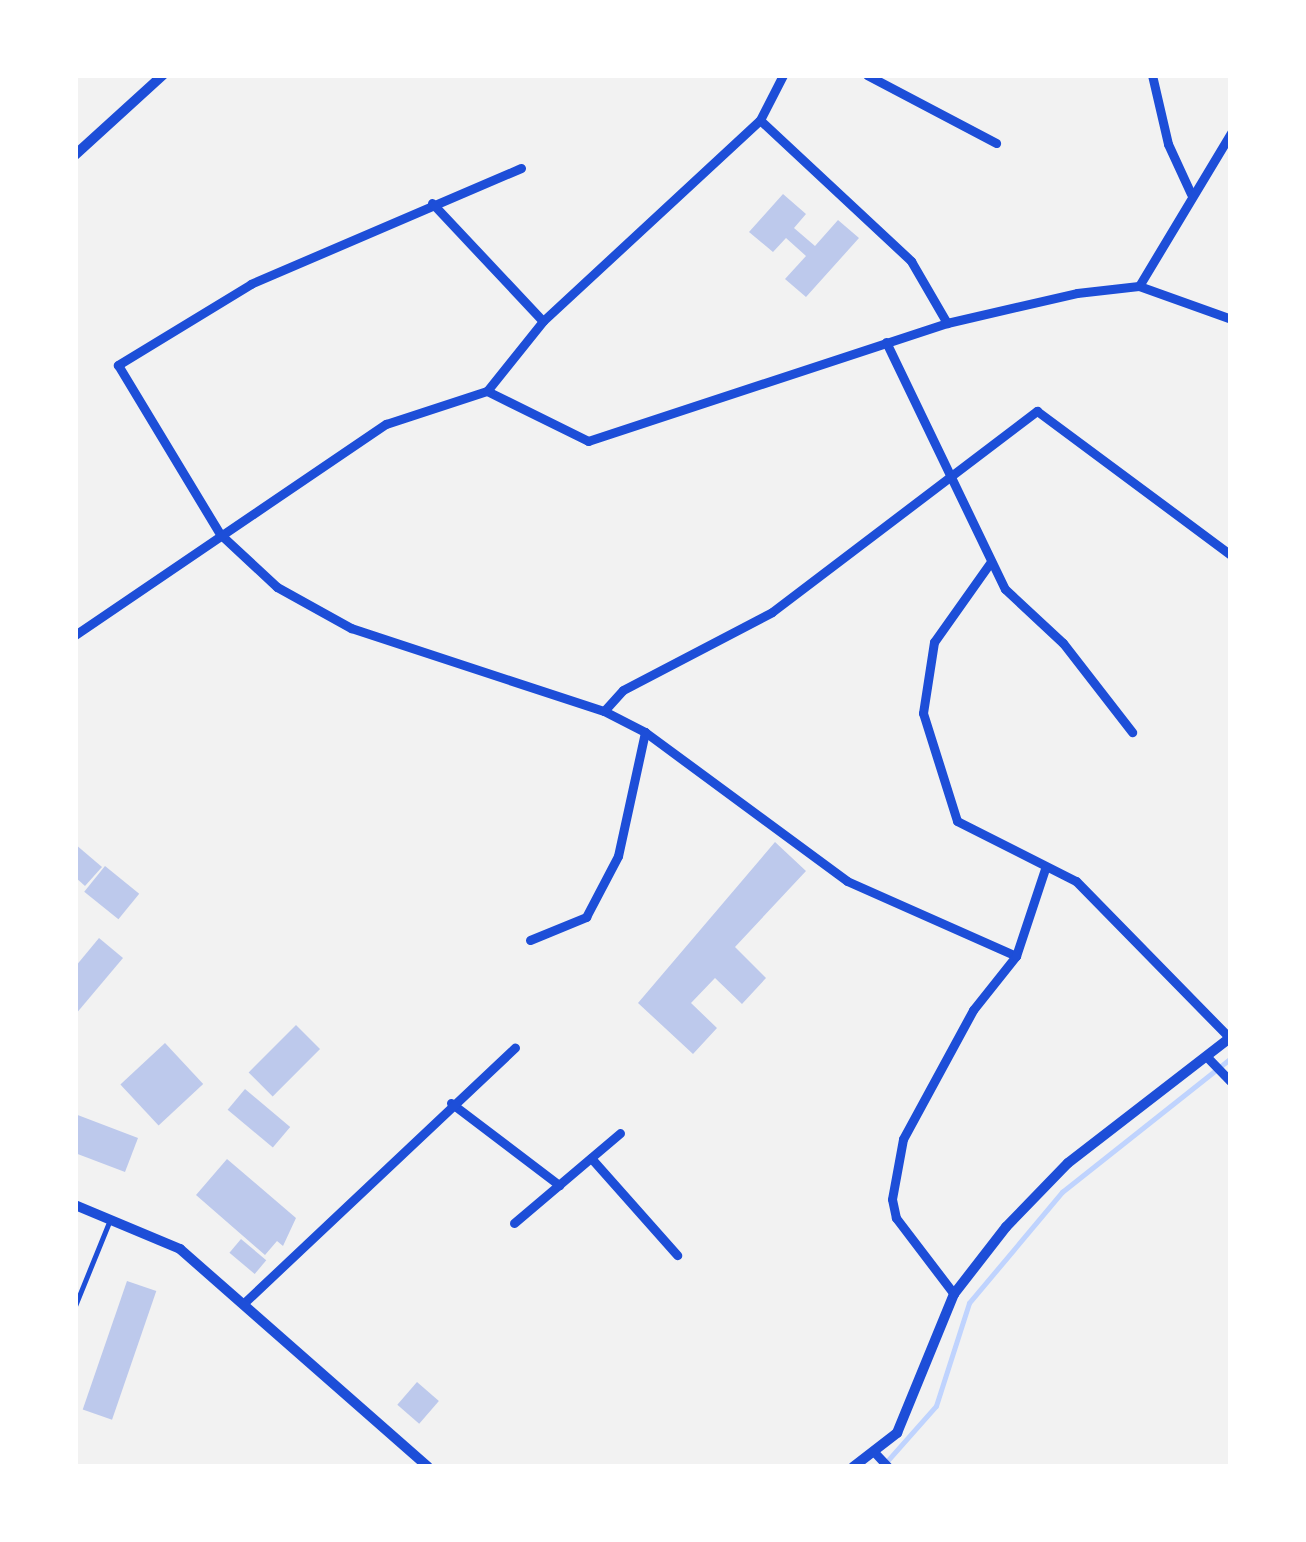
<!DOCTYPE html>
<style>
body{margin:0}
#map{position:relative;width:1306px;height:1542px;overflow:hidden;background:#f2f2f2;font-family:"Golos Text",sans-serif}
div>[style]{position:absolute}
.stream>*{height:4.5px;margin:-2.25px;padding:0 2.25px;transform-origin:2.25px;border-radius:2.25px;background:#bfd3fe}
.building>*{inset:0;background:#bdc9ec;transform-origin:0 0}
.service>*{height:4.5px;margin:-2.25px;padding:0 2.25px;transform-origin:2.25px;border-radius:2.25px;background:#1d4ed8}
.minor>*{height:9px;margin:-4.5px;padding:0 4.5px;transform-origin:4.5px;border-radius:4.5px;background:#1d4ed8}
.tertiary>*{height:10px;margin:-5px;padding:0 5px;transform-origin:5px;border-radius:5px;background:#1d4ed8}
span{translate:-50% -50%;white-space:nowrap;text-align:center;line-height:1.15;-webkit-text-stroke:9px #fff;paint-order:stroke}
.frame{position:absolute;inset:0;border:78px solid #fff;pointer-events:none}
</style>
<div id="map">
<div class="stream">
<i style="left:882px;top:1467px;width:81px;rotate:-48.5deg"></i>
<i style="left:936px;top:1406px;width:108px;rotate:-72.2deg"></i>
<i style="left:969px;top:1303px;width:145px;rotate:-50deg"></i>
<i style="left:1062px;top:1192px;width:216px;rotate:-38.4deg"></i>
</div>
<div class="building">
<i style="clip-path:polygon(783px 194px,806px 214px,794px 228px,815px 246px,838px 220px,859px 238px,806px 297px,785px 279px,806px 256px,786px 238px,773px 252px,749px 232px)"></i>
<i style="clip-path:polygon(775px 842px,806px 871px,735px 947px,766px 978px,742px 1004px,715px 978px,691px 1003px,717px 1028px,693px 1054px,638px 1003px)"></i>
<i style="clip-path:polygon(75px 844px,102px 867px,85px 886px,75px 877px)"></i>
<i style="left:105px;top:866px;width:44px;height:33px;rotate:39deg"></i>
<i style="clip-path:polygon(99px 938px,123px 958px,75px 1015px,75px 967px)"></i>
<i style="left:296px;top:1025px;width:34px;height:67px;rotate:45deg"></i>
<i style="left:165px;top:1043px;width:56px;height:61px;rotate:47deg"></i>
<i style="left:245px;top:1089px;width:59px;height:27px;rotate:40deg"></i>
<i style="clip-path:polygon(75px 1114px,138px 1138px,125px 1172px,75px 1153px)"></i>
<i style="clip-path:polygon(227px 1159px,296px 1218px,283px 1246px,277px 1241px,265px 1255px,196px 1195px)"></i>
<i style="left:241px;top:1239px;width:33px;height:18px;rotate:40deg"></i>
<i style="left:127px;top:1281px;width:31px;height:136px;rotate:19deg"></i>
<i style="left:417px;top:1382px;width:29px;height:30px;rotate:41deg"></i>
</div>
<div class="service">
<i style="left:75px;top:1306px;width:93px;rotate:-67.9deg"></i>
</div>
<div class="minor">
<i style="left:867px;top:75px;width:146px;rotate:27.8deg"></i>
<i style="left:1152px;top:75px;width:71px;rotate:76.9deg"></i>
<i style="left:1168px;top:144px;width:55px;rotate:65.3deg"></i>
<i style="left:760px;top:120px;width:51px;rotate:-62.9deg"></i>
<i style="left:521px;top:168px;width:294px;rotate:156.8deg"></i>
<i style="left:251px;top:284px;width:156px;rotate:148.7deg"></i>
<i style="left:118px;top:365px;width:197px;rotate:58.9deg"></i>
<i style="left:220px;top:534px;width:78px;rotate:42.9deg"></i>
<i style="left:277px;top:587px;width:85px;rotate:29deg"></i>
<i style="left:351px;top:628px;width:266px;rotate:18.2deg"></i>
<i style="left:604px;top:711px;width:46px;rotate:27.1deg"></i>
<i style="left:645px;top:732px;width:251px;rotate:36.4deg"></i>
<i style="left:847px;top:881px;width:185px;rotate:23.9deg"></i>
<i style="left:432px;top:203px;width:162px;rotate:46.8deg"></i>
<i style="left:1139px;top:286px;width:179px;rotate:-59deg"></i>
<i style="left:886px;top:342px;width:274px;rotate:64.3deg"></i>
<i style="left:1005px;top:589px;width:79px;rotate:43deg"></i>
<i style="left:1063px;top:643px;width:113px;rotate:52.2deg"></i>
<i style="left:487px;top:391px;width:90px;rotate:-51.3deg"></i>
<i style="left:543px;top:321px;width:296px;rotate:-42.8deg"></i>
<i style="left:760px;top:120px;width:207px;rotate:43deg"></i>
<i style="left:911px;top:261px;width:72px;rotate:59.9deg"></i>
<i style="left:990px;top:563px;width:97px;rotate:125.3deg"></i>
<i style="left:934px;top:642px;width:72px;rotate:98.8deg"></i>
<i style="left:923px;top:713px;width:113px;rotate:72.5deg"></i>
<i style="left:957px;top:821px;width:133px;rotate:26.8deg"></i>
<i style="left:1076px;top:881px;width:220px;rotate:45.6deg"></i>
<i style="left:75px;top:635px;width:376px;rotate:-34.2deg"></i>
<i style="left:386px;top:424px;width:106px;rotate:-18.1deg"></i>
<i style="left:487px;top:391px;width:113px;rotate:26.3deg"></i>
<i style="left:588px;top:441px;width:378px;rotate:-18.2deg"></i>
<i style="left:947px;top:323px;width:133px;rotate:-13deg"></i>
<i style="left:1077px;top:293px;width:62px;rotate:-6.4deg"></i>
<i style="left:1139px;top:286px;width:98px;rotate:19.7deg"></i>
<i style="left:604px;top:711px;width:28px;rotate:-48deg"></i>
<i style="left:623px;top:690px;width:168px;rotate:-27.6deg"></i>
<i style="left:772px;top:612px;width:333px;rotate:-37.2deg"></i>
<i style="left:1037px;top:411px;width:242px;rotate:36.6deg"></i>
<i style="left:530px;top:940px;width:61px;rotate:-22.3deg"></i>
<i style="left:586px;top:917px;width:69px;rotate:-62.3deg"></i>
<i style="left:618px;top:856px;width:127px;rotate:-77.7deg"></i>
<i style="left:1206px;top:1056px;width:36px;rotate:46deg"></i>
<i style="left:451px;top:1103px;width:136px;rotate:37.2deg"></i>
<i style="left:591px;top:1158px;width:130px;rotate:48.4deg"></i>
<i style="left:514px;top:1223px;width:139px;rotate:-40.3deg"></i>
<i style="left:954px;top:1294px;width:96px;rotate:-127.3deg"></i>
<i style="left:896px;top:1218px;width:19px;rotate:-102deg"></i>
<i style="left:892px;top:1199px;width:61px;rotate:-79.6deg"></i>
<i style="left:903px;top:1139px;width:147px;rotate:-61.5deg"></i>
<i style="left:973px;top:1010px;width:69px;rotate:-51.5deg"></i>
<i style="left:1016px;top:956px;width:92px;rotate:-71.6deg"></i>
<i style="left:245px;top:1302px;width:371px;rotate:-43.3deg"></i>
<i style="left:876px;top:1454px;width:18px;rotate:47deg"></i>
</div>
<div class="tertiary">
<i style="left:75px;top:155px;width:119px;rotate:-42.3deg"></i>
<i style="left:75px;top:1205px;width:114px;rotate:22.7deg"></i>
<i style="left:180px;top:1249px;width:330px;rotate:41.3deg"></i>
<i style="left:853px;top:1467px;width:56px;rotate:-37.7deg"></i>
<i style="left:897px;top:1433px;width:150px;rotate:-67.7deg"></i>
<i style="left:954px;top:1294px;width:85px;rotate:-52.2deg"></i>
<i style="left:1006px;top:1227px;width:89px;rotate:-45.9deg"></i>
<i style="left:1068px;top:1163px;width:206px;rotate:-37.7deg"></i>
</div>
<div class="frame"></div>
</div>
